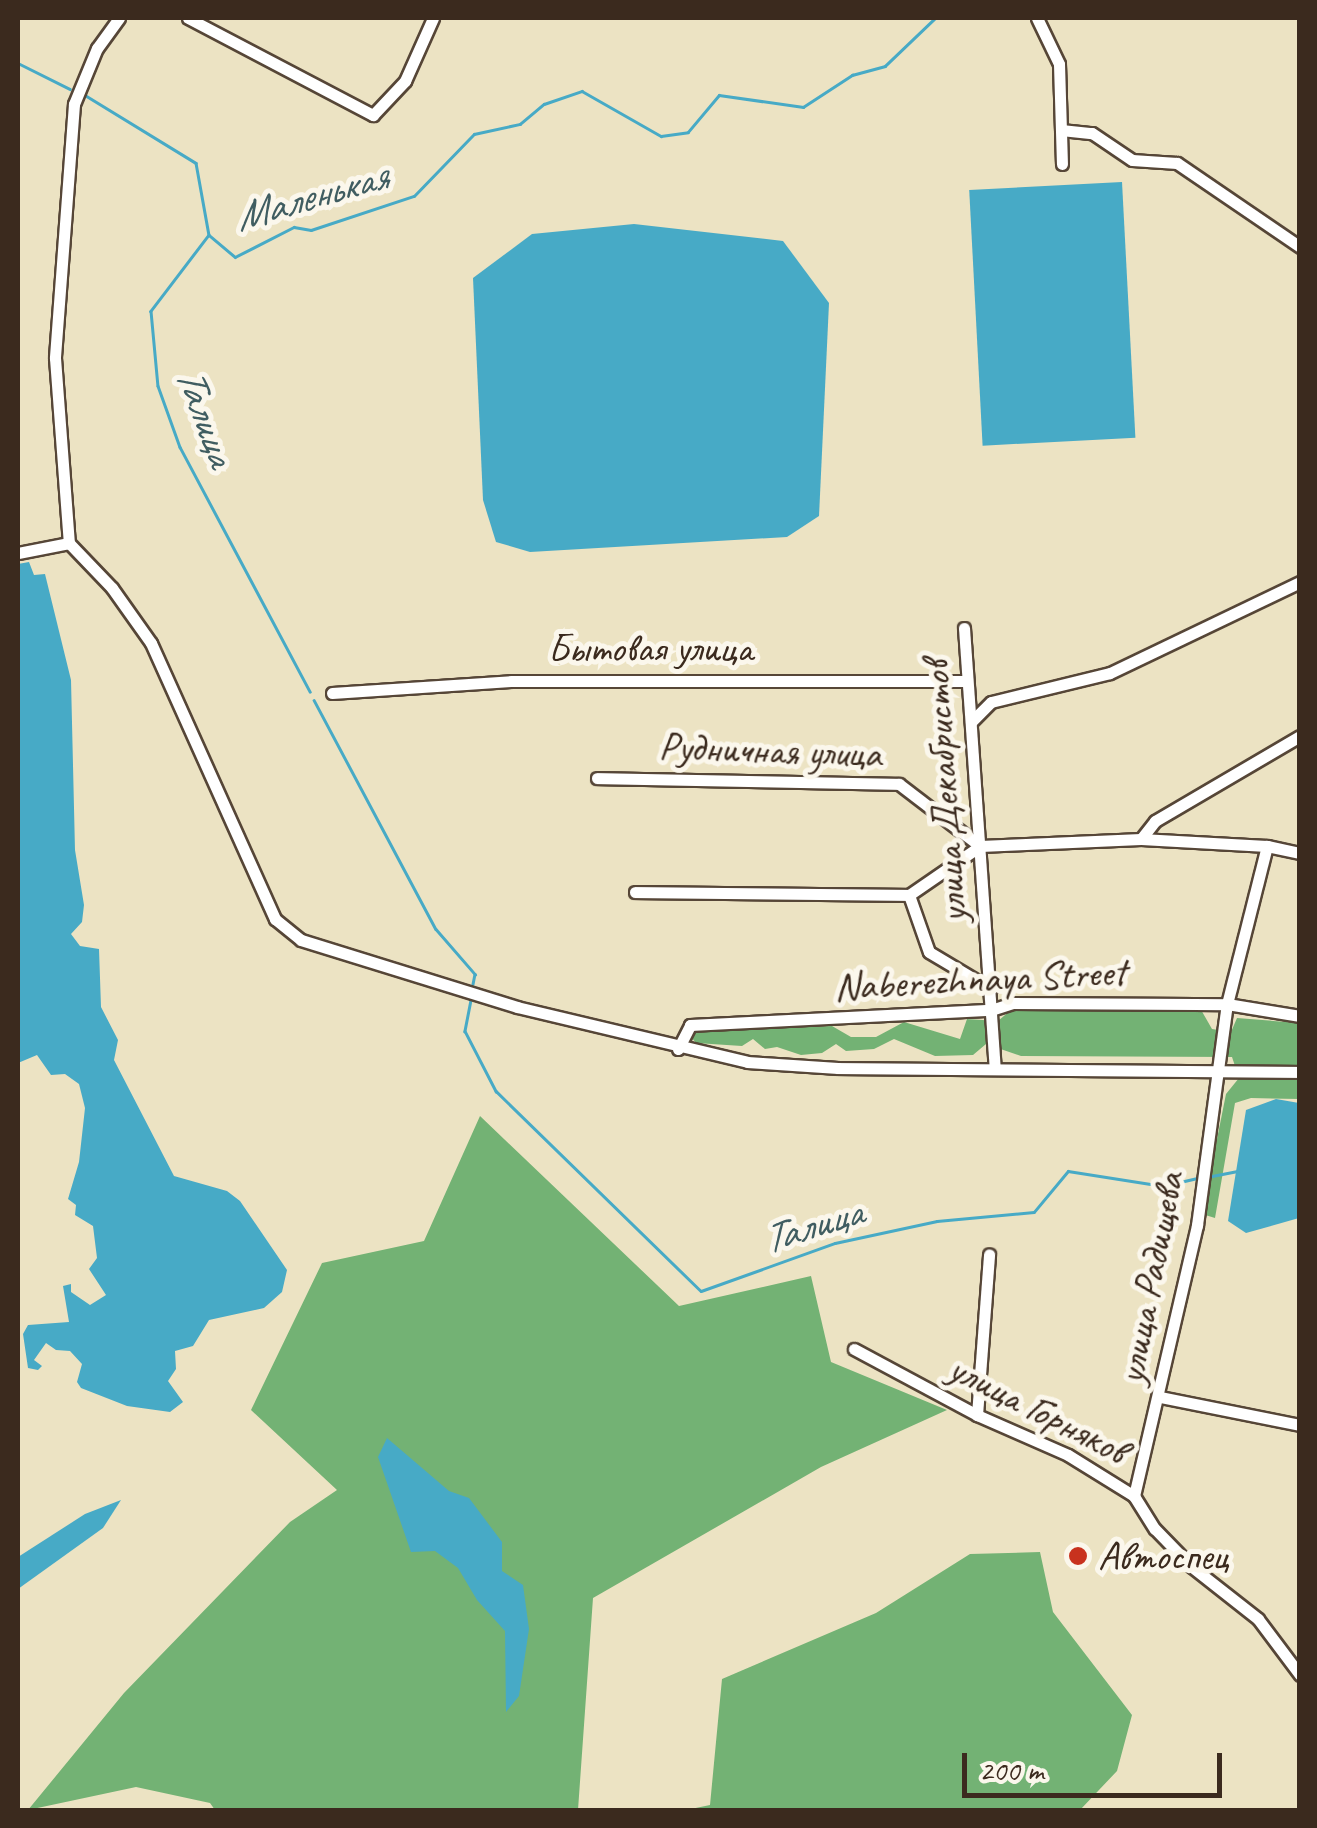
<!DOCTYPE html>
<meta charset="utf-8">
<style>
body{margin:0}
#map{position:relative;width:1317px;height:1828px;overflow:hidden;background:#ece3c3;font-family:Caveat,sans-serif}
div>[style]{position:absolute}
.forest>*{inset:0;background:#73b274}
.water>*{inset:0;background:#47aac6;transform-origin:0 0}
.stream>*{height:2.5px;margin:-1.25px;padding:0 1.25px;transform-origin:1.25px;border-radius:1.25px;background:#47aac6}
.roads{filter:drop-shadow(2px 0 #564637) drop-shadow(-2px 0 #564637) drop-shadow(0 2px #564637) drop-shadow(0 -2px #564637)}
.minor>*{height:11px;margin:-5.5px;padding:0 5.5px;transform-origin:5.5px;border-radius:5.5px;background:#fff}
.dots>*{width:28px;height:28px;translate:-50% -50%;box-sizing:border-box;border:5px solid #fbf7ec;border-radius:50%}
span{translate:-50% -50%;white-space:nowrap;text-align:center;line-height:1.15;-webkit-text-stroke:10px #fbf7ec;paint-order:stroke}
.street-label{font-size:40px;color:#3b2a1e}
.poi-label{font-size:40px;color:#3b2a1e}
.left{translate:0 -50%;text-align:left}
.water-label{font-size:42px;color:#405d61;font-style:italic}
.frame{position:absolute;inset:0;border:20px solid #3b2a1e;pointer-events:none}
.scale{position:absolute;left:962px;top:1753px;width:260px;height:45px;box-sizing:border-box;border:5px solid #3b2a1e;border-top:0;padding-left:12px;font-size:30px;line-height:35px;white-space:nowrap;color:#3b2a1e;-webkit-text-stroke:8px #fbf7ec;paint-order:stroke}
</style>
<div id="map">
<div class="forest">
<i style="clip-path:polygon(1200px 1008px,1212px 1029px,1231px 1032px,1237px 1018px,1299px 1023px,1299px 1099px,1251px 1098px,1235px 1103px,1215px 1218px,1202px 1214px,1226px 1094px,1239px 1078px,1232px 1057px,1021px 1056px,986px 1044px,973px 1055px,935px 1056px,894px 1039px,874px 1049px,846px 1051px,836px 1044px,822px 1053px,801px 1055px,777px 1047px,765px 1049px,753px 1039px,742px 1046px,696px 1043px,691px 1037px,697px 1030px,832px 1026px,851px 1037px,876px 1037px,904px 1022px,960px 1039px,967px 1019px,998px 1021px,1011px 1010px)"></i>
<i style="clip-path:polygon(480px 1116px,679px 1306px,811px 1276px,831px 1362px,947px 1410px,821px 1467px,593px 1598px,578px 1810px,215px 1810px,210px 1803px,136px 1787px,28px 1810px,124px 1693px,290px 1522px,337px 1490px,251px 1410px,322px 1263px,424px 1241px)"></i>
<i style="clip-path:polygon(1040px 1552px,1053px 1612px,1132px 1715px,1117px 1771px,1080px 1810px,686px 1810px,710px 1805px,722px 1679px,876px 1613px,970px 1554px)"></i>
</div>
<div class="water">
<i style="left:1122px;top:182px;width:256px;height:153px;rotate:87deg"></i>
<i style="clip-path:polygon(634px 224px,783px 241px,829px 303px,819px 516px,787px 537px,530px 552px,496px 542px,483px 500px,473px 278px,532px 234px)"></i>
<i style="clip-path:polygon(29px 562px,34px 575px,45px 574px,71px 680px,75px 850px,84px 905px,82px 922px,71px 934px,80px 946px,99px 949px,101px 1007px,118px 1040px,114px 1060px,174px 1176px,227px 1191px,240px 1201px,287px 1270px,282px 1292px,264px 1308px,209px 1320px,193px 1346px,175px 1351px,176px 1369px,168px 1381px,183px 1402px,170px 1412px,127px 1406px,81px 1388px,77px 1382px,82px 1364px,70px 1351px,56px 1350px,46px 1343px,34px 1360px,42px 1366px,38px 1370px,28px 1368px,23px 1334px,28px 1325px,69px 1322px,63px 1286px,71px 1284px,71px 1292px,90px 1305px,106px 1295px,89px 1269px,97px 1258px,93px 1226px,75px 1215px,76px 1205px,68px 1199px,79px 1162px,85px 1108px,79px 1084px,65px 1074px,51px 1075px,37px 1055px,18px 1063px,18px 564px)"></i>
<i style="clip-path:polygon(1276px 1099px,1299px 1103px,1299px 1218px,1246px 1233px,1228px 1221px,1246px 1110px)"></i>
<i style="clip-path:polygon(387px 1438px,449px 1491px,469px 1498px,502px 1542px,502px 1571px,523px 1585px,529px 1629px,519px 1696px,506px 1712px,505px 1631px,477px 1600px,458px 1568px,435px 1551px,411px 1552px,378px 1457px)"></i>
<i style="clip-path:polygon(121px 1500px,103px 1528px,18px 1589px,18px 1557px,85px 1514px)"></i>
</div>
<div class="stream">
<i style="left:18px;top:63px;width:58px;rotate:26.6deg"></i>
<i style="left:85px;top:95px;width:130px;rotate:31.5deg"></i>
<i style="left:196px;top:163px;width:73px;rotate:79.8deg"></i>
<i style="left:209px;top:235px;width:96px;rotate:127.3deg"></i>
<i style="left:151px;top:311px;width:75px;rotate:84.7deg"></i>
<i style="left:158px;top:386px;width:65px;rotate:70.2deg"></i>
<i style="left:180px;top:447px;width:277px;rotate:62deg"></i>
<i style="left:209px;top:235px;width:34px;rotate:40deg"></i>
<i style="left:235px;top:257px;width:66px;rotate:-27deg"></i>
<i style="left:294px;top:227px;width:17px;rotate:10deg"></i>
<i style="left:311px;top:230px;width:108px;rotate:-18.3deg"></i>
<i style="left:414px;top:196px;width:86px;rotate:-45.9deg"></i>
<i style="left:474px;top:134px;width:47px;rotate:-12.3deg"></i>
<i style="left:520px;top:124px;width:31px;rotate:-40deg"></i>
<i style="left:544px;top:104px;width:40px;rotate:-18.9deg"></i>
<i style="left:582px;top:91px;width:91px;rotate:29.7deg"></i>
<i style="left:661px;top:136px;width:27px;rotate:-8deg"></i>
<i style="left:688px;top:132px;width:48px;rotate:-50deg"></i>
<i style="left:719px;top:95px;width:85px;rotate:8.1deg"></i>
<i style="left:803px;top:107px;width:59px;rotate:-33.1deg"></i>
<i style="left:852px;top:75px;width:34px;rotate:-15deg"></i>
<i style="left:885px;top:66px;width:69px;rotate:-43.8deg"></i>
<i style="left:314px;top:700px;width:259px;rotate:62deg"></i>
<i style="left:436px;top:929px;width:60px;rotate:49.1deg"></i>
<i style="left:475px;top:974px;width:10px;rotate:101deg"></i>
<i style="left:471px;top:1000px;width:32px;rotate:101deg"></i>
<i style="left:465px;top:1031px;width:68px;rotate:62.7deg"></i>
<i style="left:496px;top:1091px;width:286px;rotate:44.3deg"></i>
<i style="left:701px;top:1291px;width:142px;rotate:-19.7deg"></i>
<i style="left:835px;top:1243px;width:104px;rotate:-12.2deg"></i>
<i style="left:937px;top:1221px;width:97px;rotate:-5.3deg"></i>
<i style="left:1034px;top:1212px;width:53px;rotate:-50.3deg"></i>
<i style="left:1068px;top:1171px;width:96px;rotate:9deg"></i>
<i style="left:1163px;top:1186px;width:37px;rotate:-13deg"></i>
<i style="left:1207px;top:1177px;width:32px;rotate:-11deg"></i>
</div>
<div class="roads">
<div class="minor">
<i style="left:119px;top:18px;width:37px;rotate:126deg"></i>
<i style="left:97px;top:48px;width:61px;rotate:112.3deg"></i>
<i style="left:74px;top:104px;width:255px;rotate:94.3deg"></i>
<i style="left:55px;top:358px;width:186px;rotate:85.7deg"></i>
<i style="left:69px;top:543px;width:62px;rotate:46.3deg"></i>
<i style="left:112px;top:588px;width:67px;rotate:54.7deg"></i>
<i style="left:151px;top:643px;width:303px;rotate:65.8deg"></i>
<i style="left:275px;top:919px;width:33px;rotate:39deg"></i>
<i style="left:301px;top:940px;width:226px;rotate:17.2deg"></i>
<i style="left:517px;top:1007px;width:236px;rotate:13.4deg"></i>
<i style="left:747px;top:1062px;width:91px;rotate:3.8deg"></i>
<i style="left:838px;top:1068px;width:462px;rotate:0.5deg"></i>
<i style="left:188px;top:18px;width:209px;rotate:27.7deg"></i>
<i style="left:373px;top:115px;width:47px;rotate:-46.7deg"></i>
<i style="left:405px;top:81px;width:69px;rotate:-66deg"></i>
<i style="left:1037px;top:18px;width:51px;rotate:64.4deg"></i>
<i style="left:1059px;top:64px;width:100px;rotate:88.3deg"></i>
<i style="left:1061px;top:130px;width:31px;rotate:6deg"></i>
<i style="left:1092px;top:133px;width:48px;rotate:34deg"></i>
<i style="left:1132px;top:160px;width:45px;rotate:3.8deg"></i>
<i style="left:1177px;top:163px;width:149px;rotate:34.3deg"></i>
<i style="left:18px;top:553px;width:52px;rotate:-11.1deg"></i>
<i style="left:964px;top:628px;width:439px;rotate:86deg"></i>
<i style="left:332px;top:693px;width:179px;rotate:-3.8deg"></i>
<i style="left:511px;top:681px;width:456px"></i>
<i style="left:972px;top:721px;width:27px;rotate:-45deg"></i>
<i style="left:991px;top:702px;width:122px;rotate:-13.7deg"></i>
<i style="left:1110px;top:673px;width:211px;rotate:-25.6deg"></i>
<i style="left:597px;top:778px;width:302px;rotate:1.1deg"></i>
<i style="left:899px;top:784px;width:102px;rotate:37.4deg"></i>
<i style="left:1141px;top:839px;width:23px;rotate:-52deg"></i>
<i style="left:1155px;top:821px;width:168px;rotate:-30.4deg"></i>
<i style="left:635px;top:892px;width:274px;rotate:0.6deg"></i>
<i style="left:909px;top:895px;width:86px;rotate:-34.6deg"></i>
<i style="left:980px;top:846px;width:161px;rotate:-2.5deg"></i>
<i style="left:1141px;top:839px;width:126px;rotate:3.2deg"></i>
<i style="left:1267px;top:846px;width:34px;rotate:12deg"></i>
<i style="left:909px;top:895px;width:60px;rotate:70.7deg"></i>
<i style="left:929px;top:952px;width:72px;rotate:30.8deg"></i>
<i style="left:678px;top:1049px;width:27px;rotate:-63deg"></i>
<i style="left:690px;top:1025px;width:301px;rotate:-2.9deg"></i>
<i style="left:991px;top:1010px;width:22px;rotate:-18deg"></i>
<i style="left:1012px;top:1003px;width:215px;rotate:0.3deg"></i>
<i style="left:1227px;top:1004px;width:74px;rotate:9.3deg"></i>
<i style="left:854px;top:1349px;width:140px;rotate:28.2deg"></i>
<i style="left:977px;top:1415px;width:99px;rotate:23.7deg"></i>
<i style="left:1068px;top:1455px;width:78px;rotate:31.8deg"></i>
<i style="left:1134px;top:1496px;width:39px;rotate:58deg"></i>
<i style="left:1155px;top:1529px;width:53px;rotate:45.8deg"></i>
<i style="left:1192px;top:1567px;width:84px;rotate:38.2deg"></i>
<i style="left:1258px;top:1619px;width:70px;rotate:53.1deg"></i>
<i style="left:1160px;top:1397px;width:143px;rotate:11.3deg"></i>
<i style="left:977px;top:1415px;width:161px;rotate:-85.7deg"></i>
<i style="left:1134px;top:1496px;width:278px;rotate:-76.9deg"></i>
<i style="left:1197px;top:1225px;width:223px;rotate:-82.3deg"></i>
<i style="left:1227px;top:1004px;width:163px;rotate:-75.8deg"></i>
</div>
</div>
<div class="dots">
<i style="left:1078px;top:1556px;background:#c8321e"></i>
</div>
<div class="street-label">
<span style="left:650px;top:648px">Бытовая улица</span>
<span style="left:770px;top:750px;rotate:2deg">Рудничная улица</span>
<span style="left:944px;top:792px;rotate:-94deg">улица Декабристов</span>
<span style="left:980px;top:979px;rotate:-3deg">Naberezhnaya Street</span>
<span style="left:1150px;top:1278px;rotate:-79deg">улица Радищева</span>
<span style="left:1038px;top:1409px;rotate:27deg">улица Горняков</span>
</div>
<div class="poi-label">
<span class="left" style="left:1098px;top:1556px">Автоспец</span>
</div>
<div class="water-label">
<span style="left:311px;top:197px;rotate:-16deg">Маленькая</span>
<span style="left:205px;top:416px;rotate:70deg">Талица</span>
<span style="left:812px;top:1226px;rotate:-17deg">Талица</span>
</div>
<div class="frame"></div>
<div class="scale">200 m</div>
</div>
